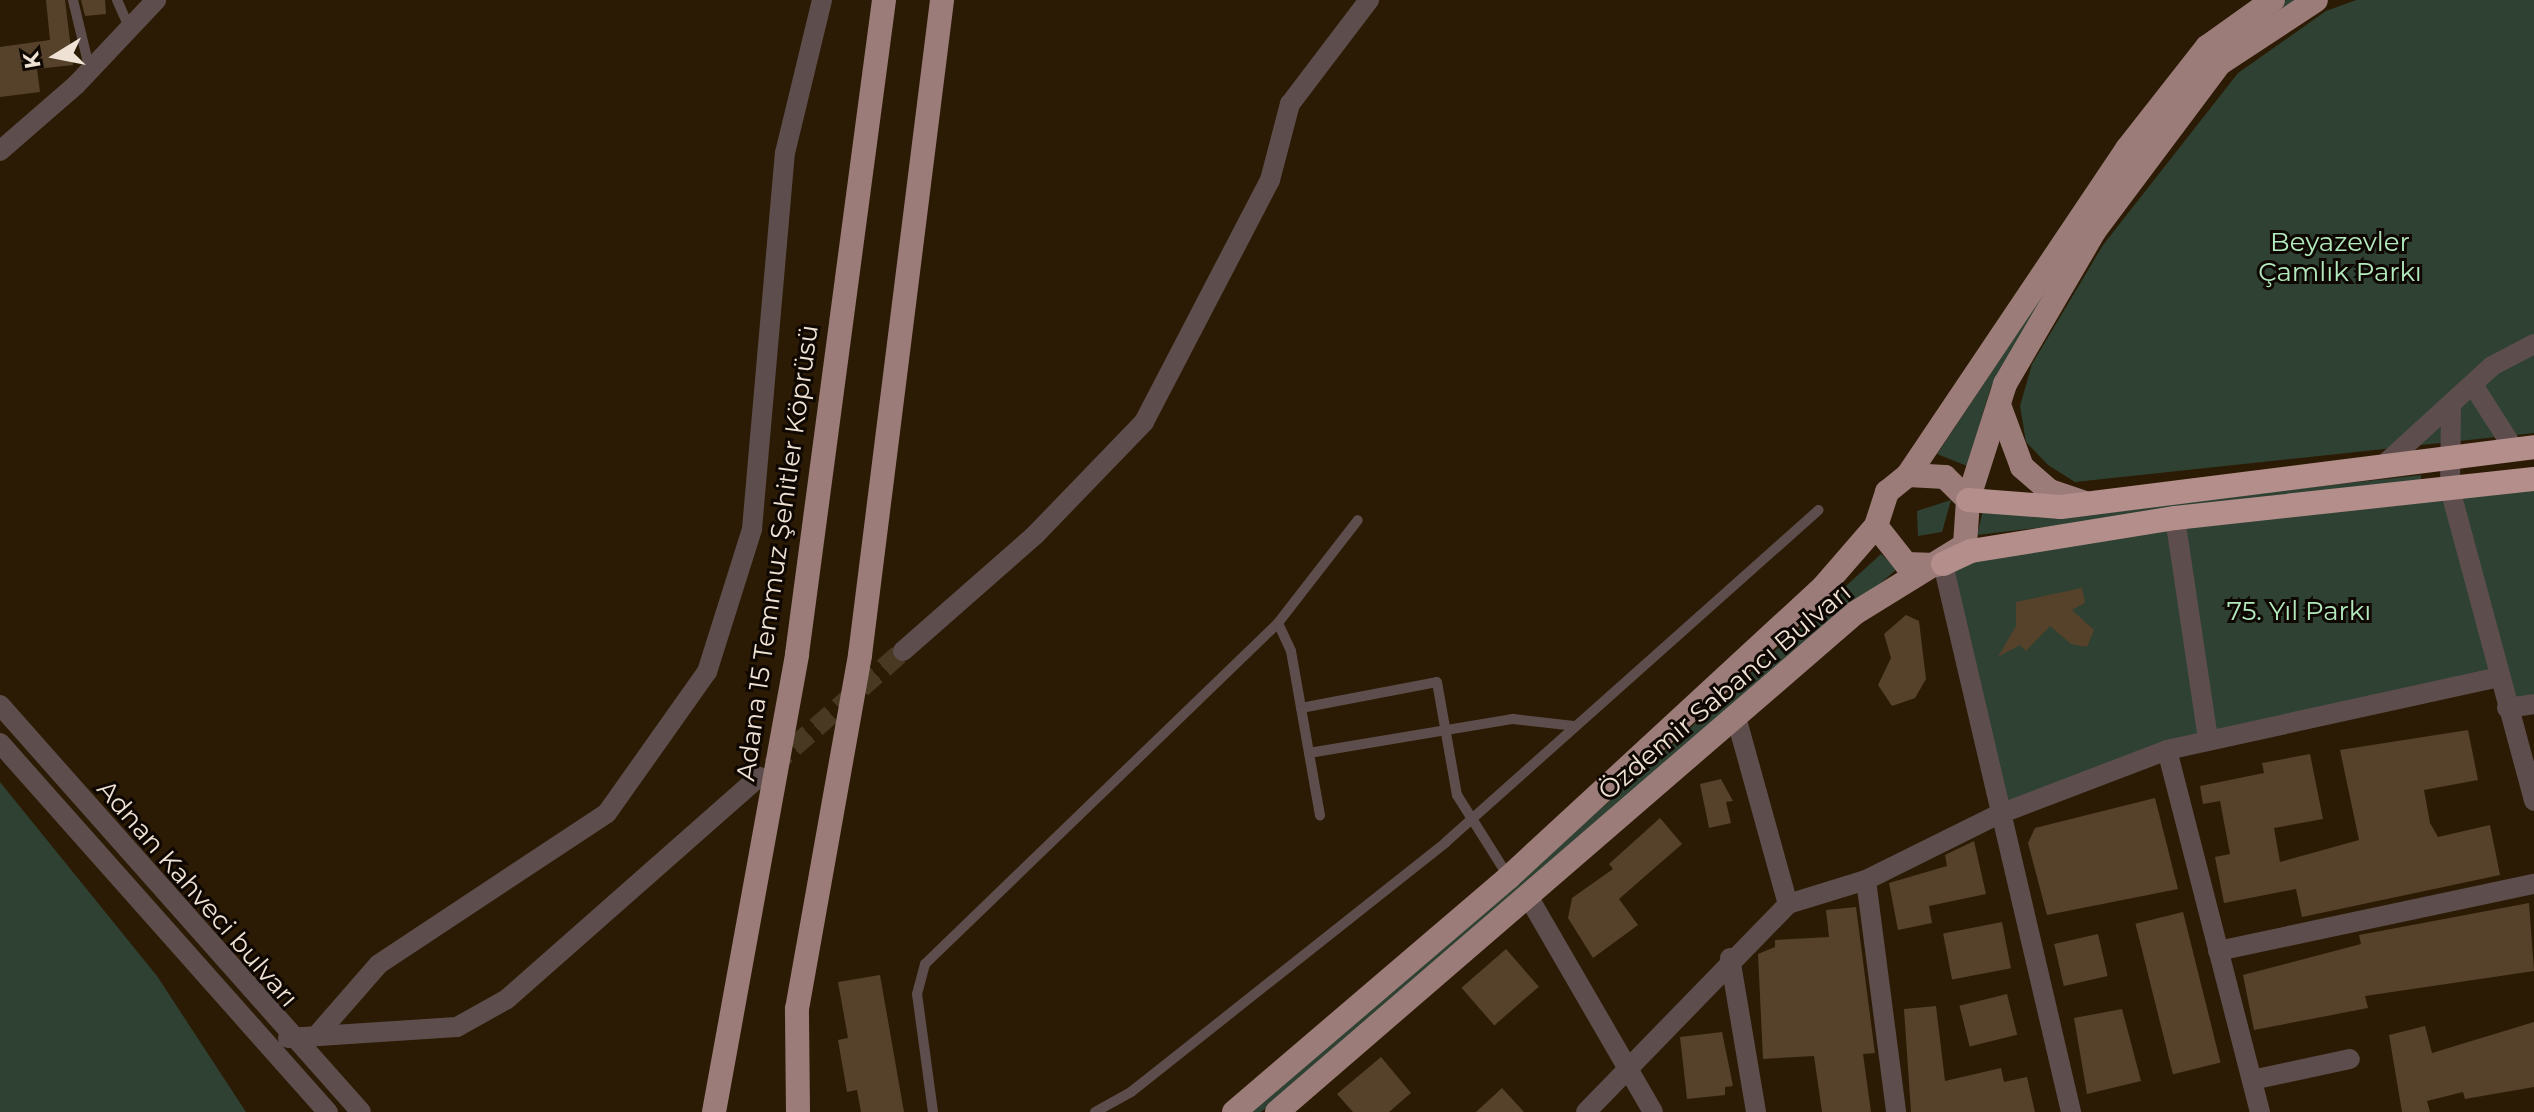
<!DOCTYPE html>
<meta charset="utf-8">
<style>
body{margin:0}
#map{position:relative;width:2534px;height:1112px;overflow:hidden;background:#2c1b04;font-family:Montserrat,sans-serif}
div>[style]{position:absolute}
.green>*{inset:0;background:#2e4132}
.building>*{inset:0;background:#56422b;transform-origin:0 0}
.minor-tunnel>*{height:20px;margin-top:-10px;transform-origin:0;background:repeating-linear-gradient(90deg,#493923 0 20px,transparent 0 30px)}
.service>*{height:10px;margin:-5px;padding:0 5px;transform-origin:5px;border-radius:5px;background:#5d4e4d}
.minor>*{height:20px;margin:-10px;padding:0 10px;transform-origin:10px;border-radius:10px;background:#5d4e4d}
.primary>*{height:24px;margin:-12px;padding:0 12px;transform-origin:12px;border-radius:12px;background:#9b7c79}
.motorway>*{height:24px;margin:-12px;padding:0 12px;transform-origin:12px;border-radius:12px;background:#b38e8b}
span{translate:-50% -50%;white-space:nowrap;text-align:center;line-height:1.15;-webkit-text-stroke:6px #0f0702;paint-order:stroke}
.park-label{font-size:26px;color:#b2eabe}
.street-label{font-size:26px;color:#efe2d5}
.north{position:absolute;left:16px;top:16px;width:80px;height:80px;-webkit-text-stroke:6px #0f0702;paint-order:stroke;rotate:260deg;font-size:22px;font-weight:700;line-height:32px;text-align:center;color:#efe2d5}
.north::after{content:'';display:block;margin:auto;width:28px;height:36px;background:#efe2d5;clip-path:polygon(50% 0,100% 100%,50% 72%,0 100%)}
</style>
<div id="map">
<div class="green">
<i style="clip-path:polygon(2286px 0,2295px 0,2212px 59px,2142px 149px,1991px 387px,1967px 466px,1937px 454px,2141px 147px,2210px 55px)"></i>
<i style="clip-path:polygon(2356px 0,2534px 0,2534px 433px,2075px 482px,2048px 465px,2026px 442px,2020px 406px,2032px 364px,2103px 245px,2238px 73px,2326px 11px)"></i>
<i style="clip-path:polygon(2421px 475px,2421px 482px,1977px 535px,1984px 506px,2062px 515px)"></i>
<i style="clip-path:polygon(2534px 482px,2534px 704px,2507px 708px,2498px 678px,2208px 739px,1997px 815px,1943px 564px,2175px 518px)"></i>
<i style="clip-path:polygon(1951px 500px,1942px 532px,1918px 536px,1917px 511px)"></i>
<i style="clip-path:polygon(1881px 554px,1897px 569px,1333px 1053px,1261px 1112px,1249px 1112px,1619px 793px)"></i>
<i style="clip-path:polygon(0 782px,157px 976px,246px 1112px,0 1112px)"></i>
</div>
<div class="building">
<i style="clip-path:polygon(46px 0,65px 0,73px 65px,37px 69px,40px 92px,0 97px,0 47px,50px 40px)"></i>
<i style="clip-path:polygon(81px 0,105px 0,106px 14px,85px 16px)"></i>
<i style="clip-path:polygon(2082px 588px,2085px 603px,2072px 610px,2094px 630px,2087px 647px,2071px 644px,2050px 626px,2026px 651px,2020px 645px,1998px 657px,2016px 626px,2016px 602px)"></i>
<i style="clip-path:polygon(1906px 615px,1919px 621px,1926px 679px,1915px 698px,1892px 706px,1878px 685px,1891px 658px,1884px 634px)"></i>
<i style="clip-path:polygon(2468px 730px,2478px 780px,2424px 790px,2430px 823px,2438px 837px,2490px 825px,2500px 875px,2302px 917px,2296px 889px,2224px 903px,2215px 857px,2230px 854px,2220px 801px,2203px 804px,2200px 786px,2264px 773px,2262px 763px,2310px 754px,2323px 819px,2274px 828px,2280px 862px,2359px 840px,2340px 750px)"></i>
<i style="clip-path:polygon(1721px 779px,1733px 801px,1726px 802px,1731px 823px,1709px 828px,1700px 784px)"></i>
<i style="clip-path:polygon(2155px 798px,2178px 889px,2047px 915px,2028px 843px,2035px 828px)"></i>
<i style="clip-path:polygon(1660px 818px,1682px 844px,1619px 899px,1638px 925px,1593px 958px,1568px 918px,1572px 898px,1613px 869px,1609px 864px)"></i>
<i style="clip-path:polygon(1974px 841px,1986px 894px,1929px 906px,1932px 923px,1898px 930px,1889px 883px,1947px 866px,1945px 855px)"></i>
<i style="clip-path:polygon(2529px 903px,2534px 971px,2365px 996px,2368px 1008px,2254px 1030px,2243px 975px,2361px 944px,2359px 935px)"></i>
<i style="clip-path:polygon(1856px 907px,1874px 1046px,1875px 1053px,1863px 1054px,1871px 1112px,1822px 1112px,1814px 1056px,1763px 1059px,1758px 954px,1775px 947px,1775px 940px,1829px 937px,1826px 910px)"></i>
<i style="left:2183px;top:912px;width:155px;height:49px;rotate:76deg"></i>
<i style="left:2002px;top:922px;width:47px;height:60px;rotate:79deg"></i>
<i style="left:2098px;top:934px;width:43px;height:45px;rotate:77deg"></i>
<i style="left:1506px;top:949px;width:50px;height:59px;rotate:49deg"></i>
<i style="clip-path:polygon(880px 975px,904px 1112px,861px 1112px,857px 1090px,847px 1092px,838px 1040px,848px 1038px,838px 982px)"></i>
<i style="left:2007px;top:994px;width:42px;height:49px;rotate:76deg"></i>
<i style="clip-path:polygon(1936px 1006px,1945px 1081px,2001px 1068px,2004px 1082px,2027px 1077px,2035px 1112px,1911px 1112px,1904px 1009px)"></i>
<i style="clip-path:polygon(2122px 1009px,2141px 1081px,2087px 1094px,2074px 1018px)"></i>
<i style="clip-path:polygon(2534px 1022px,2534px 1087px,2465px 1099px,2463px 1092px,2427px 1101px,2430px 1112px,2402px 1112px,2389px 1035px,2425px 1026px,2432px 1053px)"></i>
<i style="clip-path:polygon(1722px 1032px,1733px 1086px,1725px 1087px,1725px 1095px,1687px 1099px,1680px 1037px)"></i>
<i style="clip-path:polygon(1381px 1057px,1411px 1093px,1389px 1112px,1353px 1112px,1337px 1094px)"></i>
<i style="clip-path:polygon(1502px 1088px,1524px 1112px,1476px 1112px)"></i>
</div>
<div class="minor-tunnel">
<i style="left:771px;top:767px;width:176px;rotate:-41.3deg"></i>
</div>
<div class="service">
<i style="left:73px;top:0;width:73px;rotate:76.5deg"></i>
<i style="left:117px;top:0;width:32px;rotate:66deg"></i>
<i style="left:1278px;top:623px;width:31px;rotate:65deg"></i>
<i style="left:1291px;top:651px;width:167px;rotate:80deg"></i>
<i style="left:1301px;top:708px;width:138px;rotate:-10.8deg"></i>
<i style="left:1437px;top:682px;width:115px;rotate:80deg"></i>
<i style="left:1457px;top:795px;width:96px;rotate:57.8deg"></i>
<i style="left:1309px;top:753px;width:207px;rotate:-9.5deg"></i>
<i style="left:1513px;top:719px;width:61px;rotate:6.5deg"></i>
<i style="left:933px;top:1112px;width:119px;rotate:-97.7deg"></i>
<i style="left:917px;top:994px;width:31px;rotate:-75deg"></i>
<i style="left:925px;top:964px;width:491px;rotate:-44deg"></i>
<i style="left:1278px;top:623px;width:130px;rotate:-52.2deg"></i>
<i style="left:1095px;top:1112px;width:41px;rotate:-29.1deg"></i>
<i style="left:1131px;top:1092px;width:402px;rotate:-38.4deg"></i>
<i style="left:1446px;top:842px;width:499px;rotate:-41.7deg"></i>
</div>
<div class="minor">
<i style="left:0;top:151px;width:101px;rotate:-41deg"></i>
<i style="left:76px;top:85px;width:117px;rotate:-46.7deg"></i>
<i style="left:2473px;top:385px;width:76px;rotate:57.4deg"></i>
<i style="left:2451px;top:408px;width:81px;rotate:90.7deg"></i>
<i style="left:2450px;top:489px;width:323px;rotate:74.9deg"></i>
<i style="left:2387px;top:462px;width:142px;rotate:-42.4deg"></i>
<i style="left:2492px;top:366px;width:47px;rotate:-27.6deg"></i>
<i style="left:2175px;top:518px;width:223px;rotate:81.5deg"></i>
<i style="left:1943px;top:564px;width:563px;rotate:76.85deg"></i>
<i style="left:903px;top:651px;width:176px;rotate:-41.3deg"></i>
<i style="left:1035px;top:535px;width:157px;rotate:-46deg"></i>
<i style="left:1144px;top:422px;width:273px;rotate:-62.5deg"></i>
<i style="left:1270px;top:180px;width:79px;rotate:-75.3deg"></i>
<i style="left:1290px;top:104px;width:131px;rotate:-52.8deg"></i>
<i style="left:0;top:705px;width:544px;rotate:48.43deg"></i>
<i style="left:2507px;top:708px;width:27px;rotate:-8deg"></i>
<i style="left:1736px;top:717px;width:194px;rotate:74.5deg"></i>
<i style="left:0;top:743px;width:494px;rotate:48.4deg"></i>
<i style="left:2167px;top:750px;width:374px;rotate:75.6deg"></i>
<i style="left:1866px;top:880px;width:234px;rotate:82.6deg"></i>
<i style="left:1529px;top:898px;width:247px;rotate:59.9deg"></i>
<i style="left:2218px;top:951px;width:323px;rotate:-12deg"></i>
<i style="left:1730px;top:958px;width:156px;rotate:80.4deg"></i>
<i style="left:317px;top:1035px;width:94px;rotate:-48.9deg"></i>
<i style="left:379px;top:964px;width:273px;rotate:-33.5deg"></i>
<i style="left:607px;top:813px;width:173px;rotate:-54.7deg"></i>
<i style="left:707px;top:672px;width:150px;rotate:-72.5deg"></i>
<i style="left:752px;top:529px;width:377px;rotate:-85deg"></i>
<i style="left:785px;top:153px;width:157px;rotate:-76.4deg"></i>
<i style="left:288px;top:1038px;width:169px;rotate:-3.7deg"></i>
<i style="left:457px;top:1027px;width:57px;rotate:-29.2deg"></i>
<i style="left:507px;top:999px;width:336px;rotate:-41.4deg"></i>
<i style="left:2252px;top:1080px;width:100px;rotate:-12.1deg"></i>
<i style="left:1586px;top:1112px;width:290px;rotate:-45.8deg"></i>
<i style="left:1788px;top:904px;width:82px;rotate:-17.1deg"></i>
<i style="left:1866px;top:880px;width:146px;rotate:-26.4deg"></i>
<i style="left:1997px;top:815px;width:182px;rotate:-20.9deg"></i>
<i style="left:2167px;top:750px;width:339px;rotate:-12.4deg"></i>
</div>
<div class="primary">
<i style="left:1999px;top:405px;width:66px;rotate:69.6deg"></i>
<i style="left:2022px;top:467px;width:37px;rotate:41deg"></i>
<i style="left:2050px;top:491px;width:36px;rotate:19deg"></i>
<i style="left:1908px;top:475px;width:37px;rotate:3deg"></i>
<i style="left:1945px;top:477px;width:33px;rotate:45deg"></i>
<i style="left:1876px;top:526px;width:48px;rotate:51.7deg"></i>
<i style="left:1906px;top:564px;width:30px;rotate:2deg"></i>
<i style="left:714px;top:1112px;width:465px;rotate:-79.7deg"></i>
<i style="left:797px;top:654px;width:660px;rotate:-82.42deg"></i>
<i style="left:798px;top:1112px;width:103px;rotate:-90.6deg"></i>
<i style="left:797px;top:1009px;width:360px;rotate:-79.9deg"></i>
<i style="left:860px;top:655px;width:660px;rotate:-82.86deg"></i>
<i style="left:1234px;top:1112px;width:362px;rotate:-40.5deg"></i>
<i style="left:1509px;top:877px;width:429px;rotate:-42.7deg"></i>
<i style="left:1824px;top:586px;width:79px;rotate:-49.1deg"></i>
<i style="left:1876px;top:526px;width:36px;rotate:-72deg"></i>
<i style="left:1887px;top:492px;width:27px;rotate:-39deg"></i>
<i style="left:1908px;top:475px;width:393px;rotate:-56.1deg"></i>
<i style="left:2127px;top:149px;width:130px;rotate:-51.9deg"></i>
<i style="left:2207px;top:47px;width:81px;rotate:-35.5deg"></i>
<i style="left:1277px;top:1112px;width:764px;rotate:-40.8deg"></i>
<i style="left:1855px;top:613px;width:129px;rotate:-31.7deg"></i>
<i style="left:1965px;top:545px;width:45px;rotate:-86.2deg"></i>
<i style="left:1968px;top:500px;width:122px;rotate:-72.3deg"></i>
<i style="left:2005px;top:384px;width:178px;rotate:-59.7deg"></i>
<i style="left:2095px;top:230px;width:207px;rotate:-53.2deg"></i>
<i style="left:2219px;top:64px;width:116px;rotate:-33.4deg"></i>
</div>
<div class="motorway">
<i style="left:1968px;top:500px;width:93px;rotate:4.3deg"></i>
<i style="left:2061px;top:507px;width:477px;rotate:-7.2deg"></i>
<i style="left:1943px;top:564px;width:31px;rotate:-25deg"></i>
<i style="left:1971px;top:551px;width:207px;rotate:-9.2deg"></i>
<i style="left:2175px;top:518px;width:361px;rotate:-6.2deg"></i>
</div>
<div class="park-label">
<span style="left:2340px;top:258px">Beyazevler<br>Çamlık Parkı</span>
<span style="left:2299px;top:612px">75. Yıl Parkı</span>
</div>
<div class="street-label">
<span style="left:778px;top:553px;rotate:-82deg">Adana 15 Temmuz Şehitler Köprüsü</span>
<span style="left:1725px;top:692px;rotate:-40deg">Özdemir Sabancı Bulvarı</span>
<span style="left:197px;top:894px;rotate:49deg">Adnan Kahveci bulvarı</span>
</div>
<div class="north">K</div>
</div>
